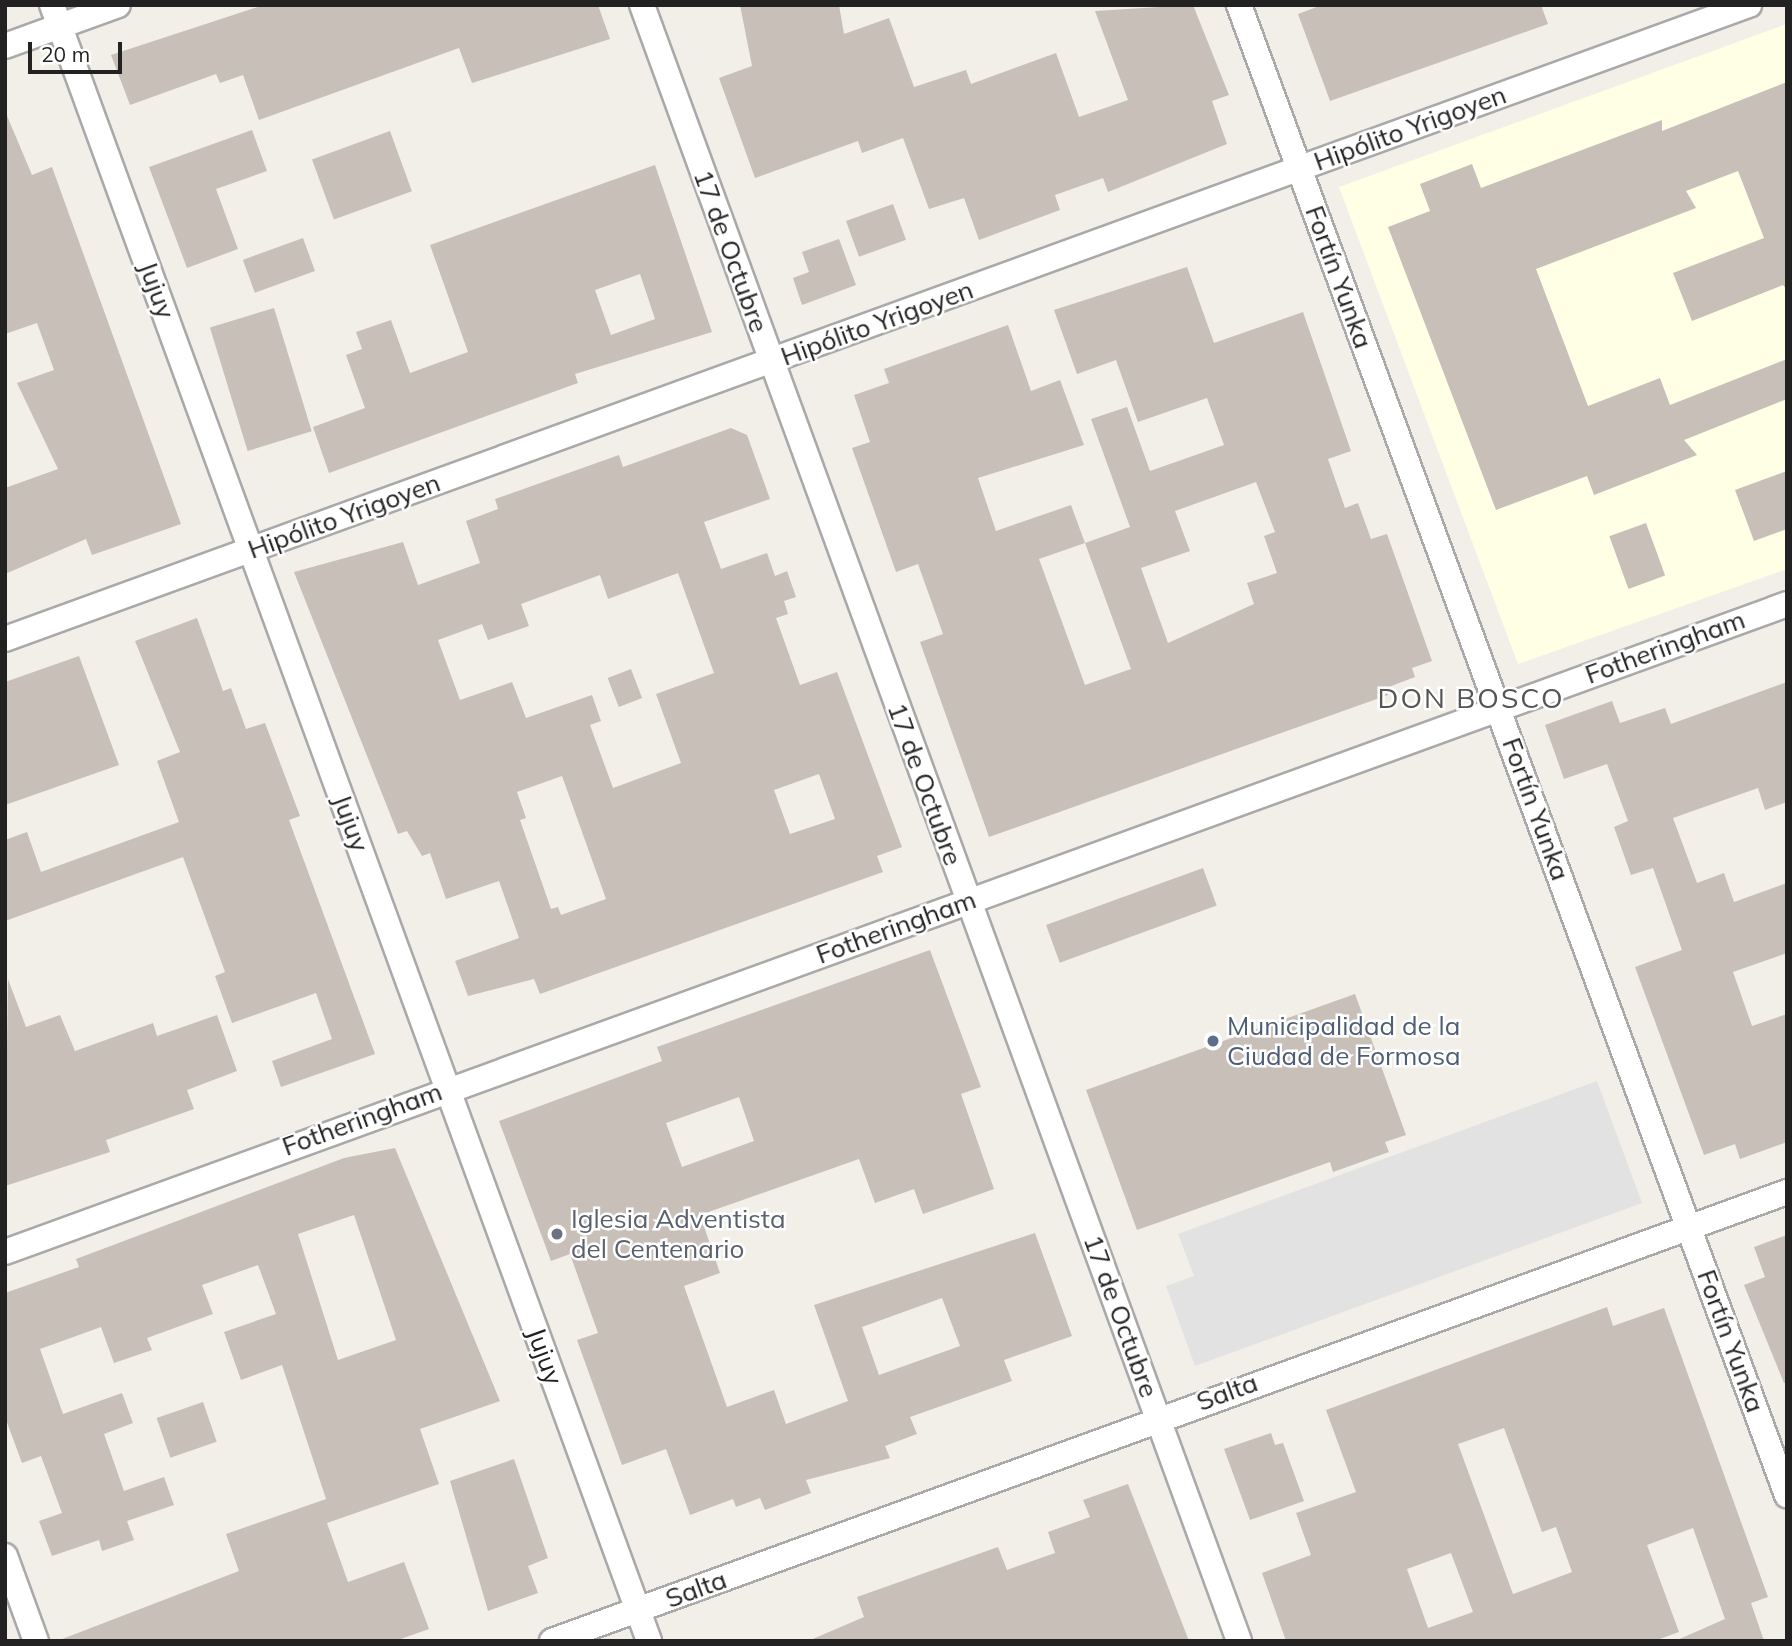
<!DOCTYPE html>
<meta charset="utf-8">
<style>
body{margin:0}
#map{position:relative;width:1792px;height:1646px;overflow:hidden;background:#f2efe9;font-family:Mulish,sans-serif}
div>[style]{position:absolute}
.education>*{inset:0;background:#ffffe5}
.parking>*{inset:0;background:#e2e2e2}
.building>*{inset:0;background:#c7bfb8;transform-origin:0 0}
.roads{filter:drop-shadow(2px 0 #a9a9a9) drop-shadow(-2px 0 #a9a9a9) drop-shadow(0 2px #a9a9a9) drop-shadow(0 -2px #a9a9a9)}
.minor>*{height:24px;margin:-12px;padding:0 12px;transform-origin:12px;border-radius:12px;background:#fff}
.dots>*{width:19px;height:19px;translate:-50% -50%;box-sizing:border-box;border:4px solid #fff;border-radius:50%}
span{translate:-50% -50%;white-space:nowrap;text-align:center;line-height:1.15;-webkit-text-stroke:5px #fff;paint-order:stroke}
.street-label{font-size:26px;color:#222}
.service-label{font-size:26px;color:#4e5e75}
.left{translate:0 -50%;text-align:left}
.worship-label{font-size:26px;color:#5b616d}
.neighbourhood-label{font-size:28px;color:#555;letter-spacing:2px}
.frame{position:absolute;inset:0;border:7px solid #222;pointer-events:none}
.scale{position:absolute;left:28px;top:42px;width:94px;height:32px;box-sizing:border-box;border:4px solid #222;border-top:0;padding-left:9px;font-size:21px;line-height:24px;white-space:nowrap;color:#222;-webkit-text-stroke:5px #fff;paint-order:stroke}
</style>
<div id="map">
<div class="education">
<i style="clip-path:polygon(1787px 24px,1787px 569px,1518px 664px,1339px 187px)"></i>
</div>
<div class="parking">
<i style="clip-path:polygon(1597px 1081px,1642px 1203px,1195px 1366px,1166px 1286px,1194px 1276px,1178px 1234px)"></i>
</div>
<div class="building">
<i style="clip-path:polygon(264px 5px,598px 5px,610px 39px,472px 83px,459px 48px,259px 120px,243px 75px,220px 83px,216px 74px,130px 105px,111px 55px)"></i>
<i style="clip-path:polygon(740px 5px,839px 5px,844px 34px,889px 18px,914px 87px,966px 70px,971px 84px,1056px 53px,1079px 117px,1128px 100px,1095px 11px,1193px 5px,1229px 95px,1212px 101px,1227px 144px,1108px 192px,1103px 178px,1055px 195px,1060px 210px,979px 240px,964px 198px,929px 209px,903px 138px,862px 153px,858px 141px,755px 178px,719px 78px,752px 66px)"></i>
<i style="clip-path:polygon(1322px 5px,1541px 5px,1548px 24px,1330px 101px,1298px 14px)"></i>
<i style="clip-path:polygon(1787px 82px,1787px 290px,1783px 285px,1692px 321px,1673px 273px,1764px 238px,1738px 171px,1686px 191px,1696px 208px,1536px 269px,1588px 406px,1660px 378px,1670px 405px,1787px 359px,1787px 399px,1684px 440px,1697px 455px,1594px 495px,1587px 476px,1496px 510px,1388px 227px,1430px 211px,1420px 184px,1472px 164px,1481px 188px,1662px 120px,1662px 131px)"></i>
<i style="clip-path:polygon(5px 111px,32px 175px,52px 167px,181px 524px,92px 555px,86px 539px,5px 574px,5px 488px,58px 469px,17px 383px,54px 370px,37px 323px,5px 334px)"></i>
<i style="clip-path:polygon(252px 130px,267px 171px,216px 189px,238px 249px,187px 268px,149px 167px)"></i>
<i style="left:390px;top:131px;width:64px;height:83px;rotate:70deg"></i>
<i style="clip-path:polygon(evenodd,655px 165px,712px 332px,575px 374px,578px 383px,329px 473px,313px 427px,365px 408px,346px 355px,362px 349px,356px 332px,391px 320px,410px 373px,468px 352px,430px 245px,655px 165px,640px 274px,655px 319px,611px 335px,595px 290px,640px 274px)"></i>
<i style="left:893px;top:204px;width:38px;height:50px;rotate:70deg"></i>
<i style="left:303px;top:238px;width:35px;height:64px;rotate:70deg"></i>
<i style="clip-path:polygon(839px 239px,856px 285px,802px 305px,793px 278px,809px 272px,802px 252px)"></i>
<i style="clip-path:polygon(evenodd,1187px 267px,1214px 343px,1303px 312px,1351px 451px,1328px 459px,1345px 508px,1358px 503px,1371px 539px,1387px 534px,1432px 661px,1412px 668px,1415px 677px,1386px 688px,1388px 695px,989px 837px,920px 642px,943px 634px,918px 564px,896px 572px,852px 448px,870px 442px,854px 395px,889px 383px,884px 369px,1008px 325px,1031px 391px,1060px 380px,1084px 445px,978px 478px,996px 531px,1071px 505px,1085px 543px,1039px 559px,1085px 685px,1131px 669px,1085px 543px,1130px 527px,1091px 419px,1127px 407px,1150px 471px,1224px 445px,1207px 398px,1138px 422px,1116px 360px,1077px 374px,1054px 310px,1187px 267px,1256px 482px,1275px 532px,1264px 536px,1277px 573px,1247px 583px,1254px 604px,1168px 643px,1141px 568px,1190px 551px,1175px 511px,1256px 482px)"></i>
<i style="left:274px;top:308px;width:129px;height:67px;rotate:73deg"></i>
<i style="clip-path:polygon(evenodd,731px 428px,747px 435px,770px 499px,704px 522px,721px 569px,767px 553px,775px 576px,787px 571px,796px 597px,784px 601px,788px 614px,776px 618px,800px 685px,837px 672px,902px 847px,877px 856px,883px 872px,540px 994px,534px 979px,468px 996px,455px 961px,519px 938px,499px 881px,446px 899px,430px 853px,422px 856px,407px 831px,398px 834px,294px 572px,403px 542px,418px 585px,480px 563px,466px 521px,498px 509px,495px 499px,619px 455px,623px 467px,731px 428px,678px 573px,714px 673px,656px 694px,681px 763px,613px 788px,590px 725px,601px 721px,592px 695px,526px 718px,512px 682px,460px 700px,438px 640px,482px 624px,488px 640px,529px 626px,521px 604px,600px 575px,608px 599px,678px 573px,731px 428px,819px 774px,835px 819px,790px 834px,774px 790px,819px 774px,731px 428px,562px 776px,606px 899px,561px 915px,558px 907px,551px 909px,520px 820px,526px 818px,517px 792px,562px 776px)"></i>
<i style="clip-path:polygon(1787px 471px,1787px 529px,1754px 541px,1735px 490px)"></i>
<i style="left:1646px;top:523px;width:56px;height:39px;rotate:70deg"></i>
<i style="clip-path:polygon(197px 618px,223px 691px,231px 688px,246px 729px,265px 723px,300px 816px,289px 820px,375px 1054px,281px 1087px,272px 1061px,332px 1039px,316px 993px,232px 1023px,215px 976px,225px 972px,183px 857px,5px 921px,5px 840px,27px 832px,41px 872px,179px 822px,157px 761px,180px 752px,135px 641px)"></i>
<i style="clip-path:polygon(79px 656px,119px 765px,5px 805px,5px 682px)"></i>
<i style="left:631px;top:669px;width:31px;height:25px;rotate:69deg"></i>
<i style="clip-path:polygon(1787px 682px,1787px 802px,1765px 810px,1758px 788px,1673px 818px,1697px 883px,1724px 873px,1734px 902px,1787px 883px,1787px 953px,1733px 972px,1752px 1026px,1787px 1014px,1787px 1142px,1740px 1159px,1735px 1144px,1704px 1155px,1635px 967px,1682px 950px,1653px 868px,1631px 875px,1614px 827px,1628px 821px,1607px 764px,1564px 779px,1545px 725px,1612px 701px,1620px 723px,1665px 708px,1671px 724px)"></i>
<i style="left:1203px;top:868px;width:40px;height:167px;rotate:70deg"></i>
<i style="clip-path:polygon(evenodd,930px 950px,981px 1087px,961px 1094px,994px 1189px,923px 1214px,914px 1189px,875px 1203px,859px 1159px,700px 1215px,720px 1273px,684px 1286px,727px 1407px,774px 1390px,786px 1424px,848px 1401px,814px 1305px,1035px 1233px,1072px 1336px,1004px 1360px,1012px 1381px,910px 1417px,917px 1434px,885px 1446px,890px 1458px,806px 1480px,811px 1493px,765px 1510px,760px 1498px,736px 1507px,733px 1499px,690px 1515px,666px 1449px,622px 1465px,577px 1340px,598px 1333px,570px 1254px,551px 1261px,499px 1121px,662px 1061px,657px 1047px,930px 950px,739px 1097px,754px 1141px,682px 1167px,666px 1123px,739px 1097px,930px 950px,942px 1298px,960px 1346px,879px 1375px,862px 1327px,942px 1298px)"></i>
<i style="clip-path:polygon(8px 979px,26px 1027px,60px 1015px,75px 1051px,153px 1023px,157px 1036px,217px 1015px,237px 1071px,187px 1090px,194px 1109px,106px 1140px,110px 1152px,5px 1186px)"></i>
<i style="clip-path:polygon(1355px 994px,1406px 1135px,1385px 1142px,1389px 1152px,1333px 1172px,1330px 1162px,1137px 1230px,1086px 1090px)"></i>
<i style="clip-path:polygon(evenodd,395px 1148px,500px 1401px,420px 1429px,439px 1484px,327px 1523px,348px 1582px,404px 1562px,429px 1629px,395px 1641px,57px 1641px,239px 1571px,226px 1534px,326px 1499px,282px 1365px,241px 1380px,224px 1332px,276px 1314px,258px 1265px,202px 1285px,213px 1314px,147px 1338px,152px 1350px,114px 1363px,101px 1327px,40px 1349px,63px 1414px,122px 1393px,133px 1423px,104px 1434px,124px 1491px,164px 1477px,174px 1505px,127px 1521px,134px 1540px,102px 1551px,99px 1540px,52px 1556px,39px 1521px,62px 1513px,41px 1456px,22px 1463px,5px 1417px,5px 1293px,79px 1267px,76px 1259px,344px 1158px,395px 1148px,354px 1215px,396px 1340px,338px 1360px,298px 1234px,354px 1215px)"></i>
<i style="clip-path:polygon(1787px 1235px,1787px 1382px,1784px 1383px,1744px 1285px,1765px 1277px,1754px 1247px)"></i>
<i style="clip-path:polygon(evenodd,1607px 1307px,1613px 1326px,1664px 1308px,1768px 1597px,1751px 1603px,1764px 1641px,1675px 1641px,1725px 1619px,1693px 1528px,1647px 1545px,1679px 1632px,1654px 1641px,1286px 1641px,1262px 1573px,1311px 1555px,1296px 1513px,1356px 1492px,1326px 1410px,1607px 1307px,1504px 1428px,1542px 1532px,1556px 1527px,1572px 1572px,1513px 1594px,1458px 1444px,1504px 1428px,1607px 1307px,1451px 1553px,1473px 1612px,1428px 1628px,1407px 1569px,1451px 1553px)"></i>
<i style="left:203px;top:1402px;width:42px;height:49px;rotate:71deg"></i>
<i style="clip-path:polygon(1271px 1433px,1275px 1445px,1283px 1443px,1304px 1501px,1250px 1520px,1224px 1449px)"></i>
<i style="clip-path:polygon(514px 1459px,548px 1558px,528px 1566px,538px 1593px,488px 1611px,450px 1481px)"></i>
<i style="clip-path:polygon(1128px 1484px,1189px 1641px,808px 1641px,864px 1617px,857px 1597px,998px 1547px,1007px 1570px,1055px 1553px,1048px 1532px,1090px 1517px,1083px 1500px)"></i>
</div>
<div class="roads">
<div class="minor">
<i style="left:52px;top:5px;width:1742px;rotate:69.95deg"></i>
<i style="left:642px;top:5px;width:1742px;rotate:69.95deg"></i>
<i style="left:1239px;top:5px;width:1588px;rotate:69.81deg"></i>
<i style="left:5px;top:46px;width:120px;rotate:-19.9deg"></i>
<i style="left:5px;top:639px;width:1856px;rotate:-19.98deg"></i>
<i style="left:5px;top:1252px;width:1896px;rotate:-19.98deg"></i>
<i style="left:5px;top:1556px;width:90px;rotate:70deg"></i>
<i style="left:552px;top:1641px;width:1314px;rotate:-19.98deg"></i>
</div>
</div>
<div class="dots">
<i style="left:1213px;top:1041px;background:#5c6f8a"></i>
<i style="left:557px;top:1234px;background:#6b7280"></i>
</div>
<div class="street-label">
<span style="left:1410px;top:128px;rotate:-20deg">Hipólito Yrigoyen</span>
<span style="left:731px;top:251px;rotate:70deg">17 de Octubre</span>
<span style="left:1339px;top:277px;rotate:70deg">Fortín Yunka</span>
<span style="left:157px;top:290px;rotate:70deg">Jujuy</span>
<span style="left:877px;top:323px;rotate:-20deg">Hipólito Yrigoyen</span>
<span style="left:344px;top:516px;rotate:-20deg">Hipólito Yrigoyen</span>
<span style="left:1665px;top:647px;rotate:-20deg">Fotheringham</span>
<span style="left:925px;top:784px;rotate:70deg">17 de Octubre</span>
<span style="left:1536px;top:809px;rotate:70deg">Fortín Yunka</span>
<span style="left:351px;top:823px;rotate:70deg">Jujuy</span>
<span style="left:896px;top:927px;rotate:-20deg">Fotheringham</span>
<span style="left:362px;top:1119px;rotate:-20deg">Fotheringham</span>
<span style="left:1121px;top:1316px;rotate:70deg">17 de Octubre</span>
<span style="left:1731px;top:1341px;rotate:70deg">Fortín Yunka</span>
<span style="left:545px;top:1356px;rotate:70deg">Jujuy</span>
<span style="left:1227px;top:1392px;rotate:-20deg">Salta</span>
<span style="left:696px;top:1589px;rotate:-20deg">Salta</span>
</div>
<div class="service-label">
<span class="left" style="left:1227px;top:1041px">Municipalidad de la<br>Ciudad de Formosa</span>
</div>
<div class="worship-label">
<span class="left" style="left:571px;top:1234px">Iglesia Adventista<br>del Centenario</span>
</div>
<div class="neighbourhood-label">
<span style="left:1471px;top:698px">DON BOSCO</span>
</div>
<div class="frame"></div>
<div class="scale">20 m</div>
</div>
